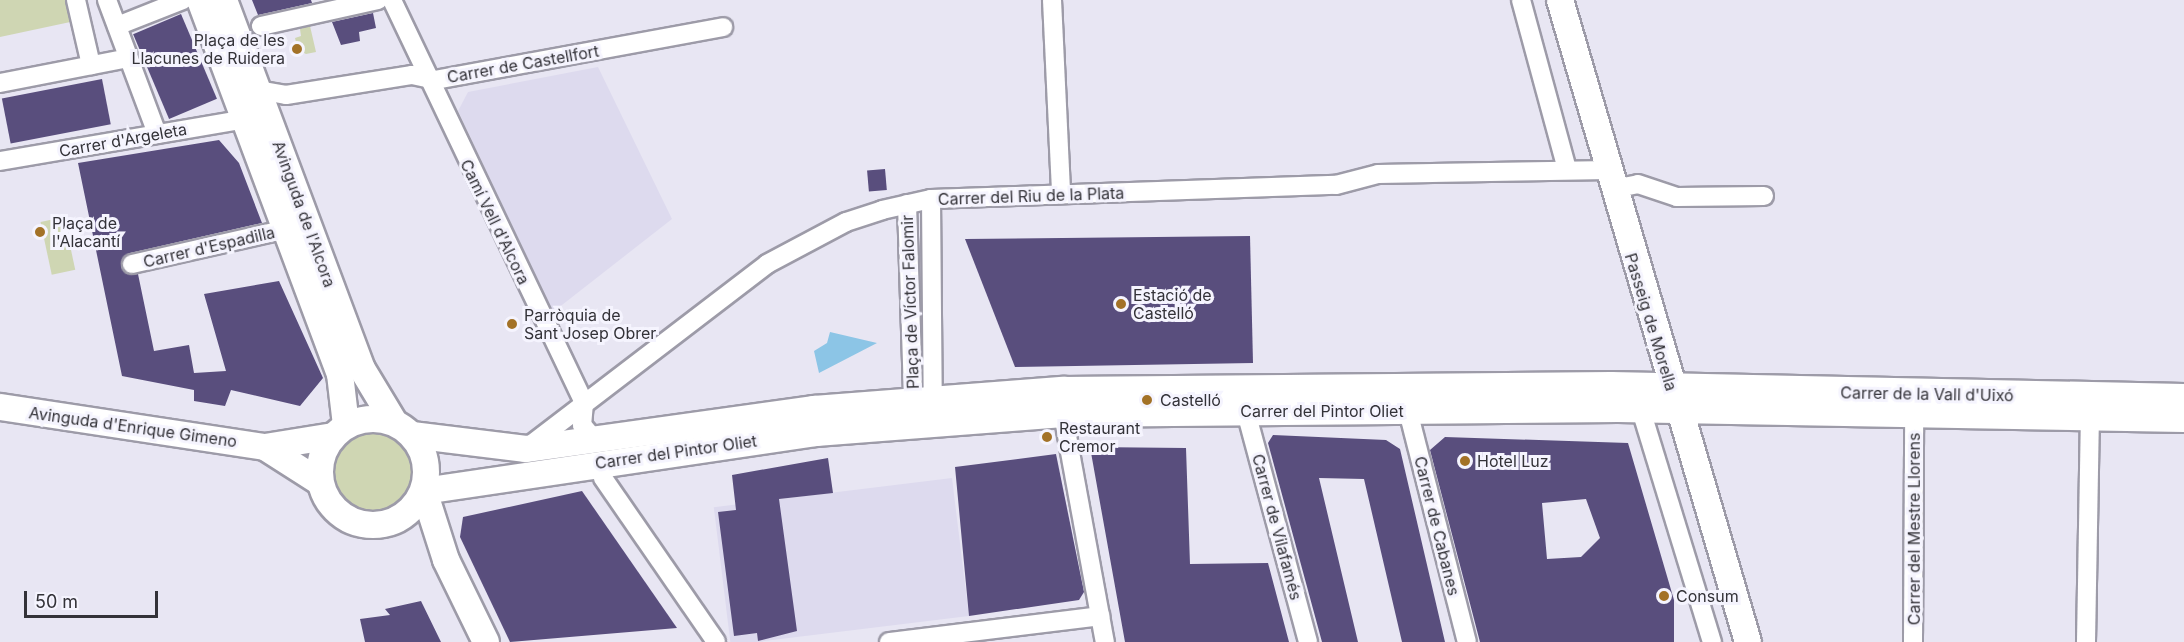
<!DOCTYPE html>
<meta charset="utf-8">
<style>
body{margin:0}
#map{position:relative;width:2184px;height:642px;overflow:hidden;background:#e8e6f3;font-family:Inter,sans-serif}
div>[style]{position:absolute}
.built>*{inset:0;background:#dddaee;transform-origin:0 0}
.green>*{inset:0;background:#cfd6b3;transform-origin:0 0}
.round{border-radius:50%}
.water>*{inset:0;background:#8cc5e6}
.building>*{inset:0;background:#594e7d;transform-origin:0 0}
.roads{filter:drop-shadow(2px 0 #9d9ba8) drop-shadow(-2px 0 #9d9ba8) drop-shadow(0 2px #9d9ba8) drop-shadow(0 -2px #9d9ba8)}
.street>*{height:18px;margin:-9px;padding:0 9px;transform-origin:9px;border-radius:9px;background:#fff}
.secondary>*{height:26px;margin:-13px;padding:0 13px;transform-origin:13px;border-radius:13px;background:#fff}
.secondary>.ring{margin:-13px;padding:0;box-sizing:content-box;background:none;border:26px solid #fff;border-radius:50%}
.dots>*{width:16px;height:16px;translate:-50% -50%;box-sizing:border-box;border:3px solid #f5f4fe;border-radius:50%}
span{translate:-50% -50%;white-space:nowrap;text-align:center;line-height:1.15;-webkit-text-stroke:6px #f5f4fe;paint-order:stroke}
.poi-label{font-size:16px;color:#333238}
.right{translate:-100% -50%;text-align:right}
.left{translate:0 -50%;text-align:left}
.street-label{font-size:16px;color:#333238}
.scale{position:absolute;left:24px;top:591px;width:134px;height:27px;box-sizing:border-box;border:3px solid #333238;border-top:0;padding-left:8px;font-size:18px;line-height:21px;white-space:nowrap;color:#333238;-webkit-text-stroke:4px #f5f4fe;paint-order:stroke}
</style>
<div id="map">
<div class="built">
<i style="clip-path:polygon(598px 67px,672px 219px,553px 312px,458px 111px,468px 92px)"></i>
<i style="left:952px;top:478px;width:139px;height:240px;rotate:83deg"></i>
</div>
<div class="green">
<i style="clip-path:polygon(0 0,70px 0,75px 21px,0 37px)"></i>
<i style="clip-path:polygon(310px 26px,316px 52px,306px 54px,298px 50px,295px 38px,301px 36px,300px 29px)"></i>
<i style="left:64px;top:217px;width:54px;height:24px;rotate:78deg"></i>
<i class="round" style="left:331px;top:431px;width:82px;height:82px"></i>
</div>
<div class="water">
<i style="clip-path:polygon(830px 332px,877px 343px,819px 373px,814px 351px,827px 343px)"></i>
</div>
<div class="building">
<i style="clip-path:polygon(252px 0,311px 0,312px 3px,258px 15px)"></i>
<i style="clip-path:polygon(373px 13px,376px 28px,359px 32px,360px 41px,341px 45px,332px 22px)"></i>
<i style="left:181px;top:14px;width:92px;height:52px;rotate:67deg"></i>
<i style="left:102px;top:79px;width:46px;height:102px;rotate:79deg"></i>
<i style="clip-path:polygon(219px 140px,239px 163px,262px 223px,130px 253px,121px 267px,138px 274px,154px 351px,189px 345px,194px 373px,226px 371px,204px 294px,279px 281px,323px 378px,300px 406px,231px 390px,225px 406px,194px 401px,194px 390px,122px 376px,78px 163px)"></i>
<i style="left:885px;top:169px;width:21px;height:18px;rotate:85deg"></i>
<i style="clip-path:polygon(1250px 236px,1253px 363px,1015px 367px,965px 239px)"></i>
<i style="clip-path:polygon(1273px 435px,1386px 440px,1400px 449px,1445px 642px,1402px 642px,1364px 479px,1319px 478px,1358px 642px,1322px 642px,1268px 443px)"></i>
<i style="clip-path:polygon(evenodd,1445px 437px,1628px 443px,1674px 600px,1674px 642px,1480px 642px,1430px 450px,1445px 437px,1586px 499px,1600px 538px,1581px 557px,1547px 559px,1542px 503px,1586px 499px)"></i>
<i style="clip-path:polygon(1090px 447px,1186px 448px,1190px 564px,1268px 563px,1289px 642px,1125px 642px)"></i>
<i style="clip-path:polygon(1056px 454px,1084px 592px,1079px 600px,969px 616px,955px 467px)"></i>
<i style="clip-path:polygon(828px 458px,833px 493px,779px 499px,797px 631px,758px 641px,757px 633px,734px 636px,718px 512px,736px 510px,732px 475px)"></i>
<i style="clip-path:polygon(582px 491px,677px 628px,510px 642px,460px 537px,463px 517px)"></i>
<i style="clip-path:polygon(421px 601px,441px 642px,365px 642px,360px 619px,390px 615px,385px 609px)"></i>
</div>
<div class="roads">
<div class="street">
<i style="left:76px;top:0;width:67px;rotate:77deg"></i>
<i style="left:107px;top:0;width:143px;rotate:69.5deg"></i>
<i style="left:392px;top:0;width:446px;rotate:64.5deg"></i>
<i style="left:584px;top:403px;width:22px;rotate:95deg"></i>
<i style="left:582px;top:425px;width:21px;rotate:49deg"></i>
<i style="left:1052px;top:0;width:194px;rotate:87.3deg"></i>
<i style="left:1521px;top:0;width:175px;rotate:74.8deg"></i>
<i style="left:117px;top:26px;width:71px;rotate:-21.5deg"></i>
<i style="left:261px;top:26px;width:120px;rotate:-12.5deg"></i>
<i style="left:0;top:83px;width:131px;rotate:-11deg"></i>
<i style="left:258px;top:90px;width:28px;rotate:10deg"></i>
<i style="left:286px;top:95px;width:128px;rotate:-9deg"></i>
<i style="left:412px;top:75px;width:24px;rotate:12deg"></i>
<i style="left:435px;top:80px;width:293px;rotate:-10.4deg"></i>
<i style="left:0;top:161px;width:249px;rotate:-9.7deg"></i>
<i style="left:1613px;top:189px;width:25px;rotate:-11deg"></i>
<i style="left:1638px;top:184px;width:41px;rotate:18.4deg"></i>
<i style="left:1677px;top:197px;width:87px;rotate:-0.7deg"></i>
<i style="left:931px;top:199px;width:211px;rotate:89.5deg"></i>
<i style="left:907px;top:204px;width:196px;rotate:88.2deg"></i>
<i style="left:913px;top:400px;width:12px;rotate:55deg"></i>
<i style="left:132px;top:264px;width:159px;rotate:-12.7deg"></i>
<i style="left:1641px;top:410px;width:243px;rotate:73deg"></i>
<i style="left:1408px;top:411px;width:238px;rotate:75.7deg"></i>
<i style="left:1246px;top:412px;width:238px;rotate:74.9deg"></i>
<i style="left:1063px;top:414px;width:232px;rotate:79.6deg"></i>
<i style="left:528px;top:447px;width:301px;rotate:-37.4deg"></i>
<i style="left:767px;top:264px;width:89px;rotate:-28deg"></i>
<i style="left:846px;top:222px;width:38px;rotate:-18deg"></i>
<i style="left:882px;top:210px;width:50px;rotate:-12.7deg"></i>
<i style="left:931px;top:199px;width:405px;rotate:-2deg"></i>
<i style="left:1336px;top:185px;width:43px;rotate:-14.7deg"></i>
<i style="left:1378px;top:174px;width:231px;rotate:-1deg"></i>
<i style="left:601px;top:463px;width:15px;rotate:82deg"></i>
<i style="left:603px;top:478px;width:199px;rotate:55.4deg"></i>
<i style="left:889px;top:642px;width:213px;rotate:-7deg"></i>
<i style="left:1913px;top:642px;width:227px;rotate:-89.7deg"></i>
<i style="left:2086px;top:642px;width:224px;rotate:-89deg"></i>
</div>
<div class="secondary">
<i style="left:200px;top:0;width:399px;rotate:69.5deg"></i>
<i style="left:340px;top:374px;width:51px;rotate:83.3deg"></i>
<i style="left:224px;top:0;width:394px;rotate:69.5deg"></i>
<i style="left:362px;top:369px;width:62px;rotate:58.9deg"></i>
<i style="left:1560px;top:0;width:669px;rotate:73.68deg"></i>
<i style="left:0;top:407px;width:268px;rotate:8.6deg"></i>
<i style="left:265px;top:447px;width:65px;rotate:32.5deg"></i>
<i class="ring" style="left:320px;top:419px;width:80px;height:80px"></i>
<i style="left:412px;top:435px;width:115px;rotate:7deg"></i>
<i style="left:526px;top:449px;width:291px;rotate:-7.9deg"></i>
<i style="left:814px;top:409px;width:250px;rotate:-4.4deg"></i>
<i style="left:1063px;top:390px;width:548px;rotate:-0.52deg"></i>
<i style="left:1611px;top:385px;width:573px;rotate:1.2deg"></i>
<i style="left:265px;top:447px;width:69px;rotate:-9.2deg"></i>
<i style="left:424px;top:491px;width:396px;rotate:-8.4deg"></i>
<i style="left:816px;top:433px;width:248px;rotate:-4.4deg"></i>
<i style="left:1063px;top:414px;width:555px;rotate:-0.52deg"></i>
<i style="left:1618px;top:409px;width:566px;rotate:1.01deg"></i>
<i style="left:424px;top:491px;width:72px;rotate:72.3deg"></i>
<i style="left:446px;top:560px;width:91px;rotate:64deg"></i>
</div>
</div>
<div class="dots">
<i style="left:297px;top:49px;background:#a37227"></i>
<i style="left:40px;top:232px;background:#a37227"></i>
<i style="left:1121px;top:304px;background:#a37227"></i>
<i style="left:512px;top:324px;background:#a37227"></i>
<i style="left:1147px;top:400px;background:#a37227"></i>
<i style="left:1047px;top:437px;background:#a37227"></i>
<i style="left:1465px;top:461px;background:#a37227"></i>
<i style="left:1664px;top:596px;background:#a37227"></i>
</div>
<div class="poi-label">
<span class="right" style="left:285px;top:49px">Plaça de les<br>Llacunes de Ruidera</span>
<span class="left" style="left:52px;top:232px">Plaça de<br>l'Alacantí</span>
<span class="left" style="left:1133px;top:304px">Estació de<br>Castelló</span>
<span class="left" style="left:524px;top:324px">Parròquia de<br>Sant Josep Obrer</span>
<span class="left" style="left:1160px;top:400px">Castelló</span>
<span class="left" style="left:1059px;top:437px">Restaurant<br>Cremor</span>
<span class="left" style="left:1477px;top:461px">Hotel Luz</span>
<span class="left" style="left:1676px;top:596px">Consum</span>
</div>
<div class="street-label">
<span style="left:523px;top:64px;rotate:-10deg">Carrer de Castellfort</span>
<span style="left:123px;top:140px;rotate:-10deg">Carrer d'Argeleta</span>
<span style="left:1031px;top:196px;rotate:-2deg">Carrer del Riu de la Plata</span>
<span style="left:304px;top:214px;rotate:70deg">Avinguda de l'Alcora</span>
<span style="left:495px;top:222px;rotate:64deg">Camí Vell d'Alcora</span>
<span style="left:209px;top:247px;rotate:-13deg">Carrer d'Espadilla</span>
<span style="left:910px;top:302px;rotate:-92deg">Plaça de Víctor Falomir</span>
<span style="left:1651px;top:322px;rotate:73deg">Passeig de Morella</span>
<span style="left:1927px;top:394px;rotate:1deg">Carrer de la Vall d'Uixó</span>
<span style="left:1322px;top:411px">Carrer del Pintor Oliet</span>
<span style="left:133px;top:427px;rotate:8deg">Avinguda d'Enrique Gimeno</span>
<span style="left:676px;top:452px;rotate:-8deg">Carrer del Pintor Oliet</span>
<span style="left:1437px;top:526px;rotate:76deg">Carrer de Cabanes</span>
<span style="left:1277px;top:527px;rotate:75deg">Carrer de Vilafamés</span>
<span style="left:1914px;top:529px;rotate:-90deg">Carrer del Mestre Llorens</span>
</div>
<div class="scale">50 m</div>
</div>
